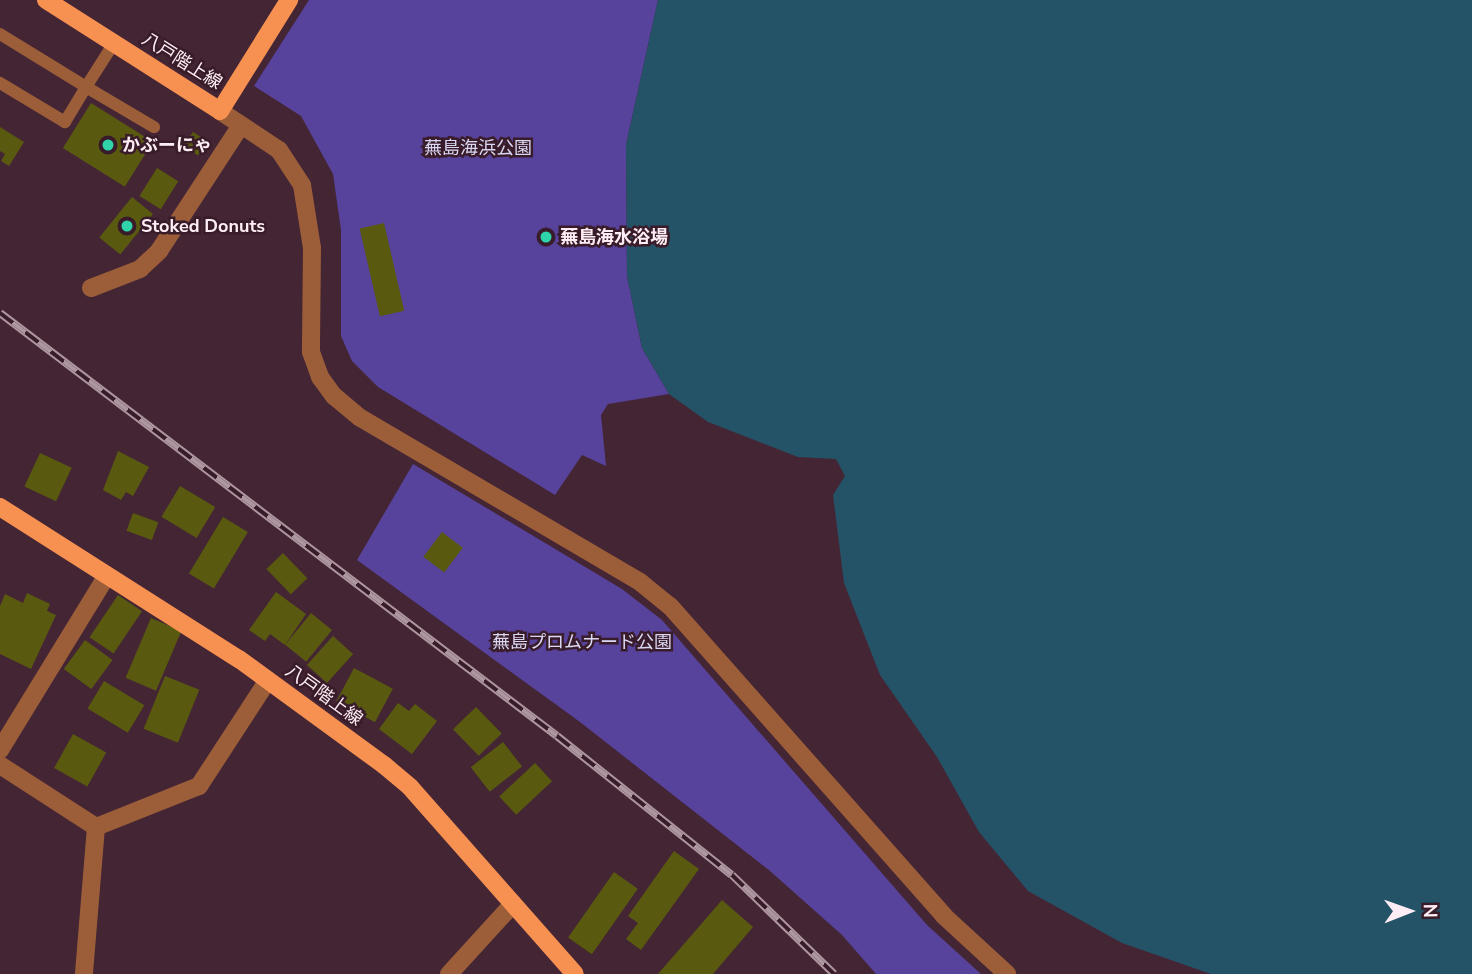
<!DOCTYPE html>
<meta charset="utf-8">
<style>
body{margin:0}
#map{position:relative;width:1472px;height:974px;overflow:hidden;background:#442534;font-family:"Nunito Sans","Noto Sans JP",sans-serif}
div>[style]{position:absolute}
.green>*{inset:0;background:#57429c}
.water>*{inset:0;background:#245368}
.building>*{inset:0;background:#595a0f;transform-origin:0 0}
.lane>*{height:12px;margin:-6px;padding:0 6px;transform-origin:6px;border-radius:6px;background:#9c5e39}
.street>*{height:18px;margin:-9px;padding:0 9px;transform-origin:9px;border-radius:9px;background:#9c5e39}
.primary>*{height:18px;margin:-9px;padding:0 9px;transform-origin:9px;border-radius:9px;background:#f79152}
.rail>*{height:8px;margin-top:-4px;transform-origin:0;background:repeating-linear-gradient(90deg,#391c2a 0 16px,#ad96a0 0 32px);box-sizing:border-box;border-block:2px solid #ad96a0}
.dots>*{width:19px;height:19px;translate:-50% -50%;box-sizing:border-box;border:4px solid #391c2a;border-radius:50%}
span{translate:-50% -50%;white-space:nowrap;text-align:center;line-height:1.15;-webkit-text-stroke:5px #391c2a;paint-order:stroke}
.street-label{font-size:18px;color:#feedf4}
.poi-label{font-size:18px;color:#feedf4;font-weight:700}
.left{translate:0 -50%;text-align:left}
.park-label{font-size:18px;color:#dad7f2}
.north{position:absolute;left:1374px;top:876px;width:70px;height:70px;-webkit-text-stroke:5px #391c2a;paint-order:stroke;rotate:89deg;font-size:19px;font-weight:700;line-height:28px;text-align:center;color:#feedf4}
.north::after{content:'';display:block;margin:auto;width:24px;height:32px;background:#feedf4;clip-path:polygon(50% 0,100% 100%,50% 72%,0 100%)}
</style>
<div id="map">
<div class="green">
<i style="clip-path:polygon(309px 0,658px 0,626px 145px,627px 276px,642px 348px,669px 394px,608px 404px,601px 415px,606px 466px,582px 455px,555px 495px,378px 387px,352px 361px,341px 336px,341px 230px,333px 174px,301px 116px,254px 86px)"></i>
<i style="clip-path:polygon(413px 464px,622px 589px,662px 620px,927px 925px,981px 974px,876px 974px,842px 935px,770px 871px,580px 722px,357px 560px)"></i>
</div>
<div class="water">
<i style="clip-path:polygon(658px 0,1472px 0,1472px 974px,1211px 974px,1122px 943px,1028px 891px,979px 832px,937px 757px,880px 675px,844px 583px,833px 495px,845px 476px,836px 459px,798px 457px,708px 422px,669px 394px,642px 348px,627px 276px,626px 145px)"></i>
</div>
<div class="building">
<i style="left:91px;top:103px;width:73px;height:53px;rotate:32deg"></i>
<i style="clip-path:polygon(0 127px,24px 142px,9px 166px,1px 161px,5px 154px,0 151px)"></i>
<i style="left:193px;top:132px;width:17px;height:17px;rotate:33deg"></i>
<i style="left:157px;top:168px;width:25px;height:33px;rotate:32deg"></i>
<i style="left:132px;top:197px;width:27px;height:52px;rotate:39deg"></i>
<i style="left:384px;top:223px;width:90px;height:25px;rotate:77deg"></i>
<i style="clip-path:polygon(118px 451px,149px 467px,133px 496px,126px 492px,121px 500px,103px 490px)"></i>
<i style="left:40px;top:453px;width:35px;height:37px;rotate:25deg"></i>
<i style="left:180px;top:486px;width:41px;height:36px;rotate:31deg"></i>
<i style="left:133px;top:513px;width:27px;height:19px;rotate:20deg"></i>
<i style="left:223px;top:517px;width:29px;height:66px;rotate:31deg"></i>
<i style="left:442px;top:532px;width:26px;height:31px;rotate:37deg"></i>
<i style="left:283px;top:553px;width:35px;height:23px;rotate:46deg"></i>
<i style="clip-path:polygon(276px 592px,306px 614px,285px 645px,270px 634px,265px 641px,249px 630px)"></i>
<i style="clip-path:polygon(27px 593px,50px 604px,47px 611px,56px 615px,31px 669px,0 654px,0 606px,5px 594px,23px 603px)"></i>
<i style="left:118px;top:595px;width:29px;height:51px;rotate:34deg"></i>
<i style="left:311px;top:613px;width:27px;height:41px;rotate:39deg"></i>
<i style="left:151px;top:618px;width:33px;height:65px;rotate:23deg"></i>
<i style="left:333px;top:636px;width:27px;height:39px;rotate:42deg"></i>
<i style="left:85px;top:640px;width:34px;height:36px;rotate:36deg"></i>
<i style="left:354px;top:668px;width:44px;height:38px;rotate:28deg"></i>
<i style="left:165px;top:676px;width:37px;height:57px;rotate:22deg"></i>
<i style="left:104px;top:681px;width:47px;height:32px;rotate:31deg"></i>
<i style="clip-path:polygon(398px 703px,409px 711px,415px 704px,437px 721px,412px 754px,379px 729px)"></i>
<i style="left:476px;top:707px;width:37px;height:32px;rotate:46deg"></i>
<i style="left:73px;top:734px;width:38px;height:39px;rotate:29deg"></i>
<i style="left:503px;top:742px;width:31px;height:41px;rotate:52deg"></i>
<i style="left:535px;top:763px;width:25px;height:49px;rotate:47deg"></i>
<i style="clip-path:polygon(674px 851px,699px 869px,641px 950px,626px 939px,638px 923px,628px 916px)"></i>
<i style="left:614px;top:872px;width:29px;height:80px;rotate:35deg"></i>
<i style="clip-path:polygon(722px 900px,753px 927px,713px 974px,658px 974px)"></i>
</div>
<div class="lane">
<i style="left:0;top:34px;width:101px;rotate:31.6deg"></i>
<i style="left:86px;top:87px;width:41px;rotate:121deg"></i>
<i style="left:65px;top:122px;width:76px;rotate:-149deg"></i>
<i style="left:114px;top:43px;width:52px;rotate:122.5deg"></i>
<i style="left:86px;top:87px;width:79px;rotate:30.5deg"></i>
</div>
<div class="street">
<i style="left:220px;top:111px;width:71px;rotate:33.5deg"></i>
<i style="left:279px;top:150px;width:42px;rotate:56.7deg"></i>
<i style="left:302px;top:185px;width:64px;rotate:81deg"></i>
<i style="left:312px;top:248px;width:104px;rotate:90.6deg"></i>
<i style="left:311px;top:352px;width:27px;rotate:70deg"></i>
<i style="left:320px;top:377px;width:24px;rotate:54deg"></i>
<i style="left:334px;top:396px;width:33px;rotate:40deg"></i>
<i style="left:359px;top:417px;width:326px;rotate:30.4deg"></i>
<i style="left:640px;top:582px;width:38px;rotate:39deg"></i>
<i style="left:670px;top:606px;width:414px;rotate:48.5deg"></i>
<i style="left:944px;top:916px;width:86px;rotate:42.6deg"></i>
<i style="left:91px;top:288px;width:53px;rotate:-21.2deg"></i>
<i style="left:140px;top:269px;width:26px;rotate:-43deg"></i>
<i style="left:159px;top:251px;width:150px;rotate:-56.9deg"></i>
<i style="left:0;top:750px;width:203px;rotate:-58.5deg"></i>
<i style="left:0;top:765px;width:114px;rotate:32.9deg"></i>
<i style="left:96px;top:827px;width:147px;rotate:94.7deg"></i>
<i style="left:96px;top:827px;width:111px;rotate:-21.7deg"></i>
<i style="left:199px;top:786px;width:126px;rotate:-56.9deg"></i>
<i style="left:449px;top:974px;width:95px;rotate:-47.6deg"></i>
</div>
<div class="primary">
<i style="left:46px;top:0;width:206px;rotate:32.5deg"></i>
<i style="left:220px;top:111px;width:131px;rotate:-58.1deg"></i>
<i style="left:0;top:507px;width:283px;rotate:32.5deg"></i>
<i style="left:239px;top:659px;width:180px;rotate:36.2deg"></i>
<i style="left:384px;top:765px;width:34px;rotate:40deg"></i>
<i style="left:410px;top:787px;width:249px;rotate:48.6deg"></i>
</div>
<div class="rail">
<i style="left:0;top:313px;width:699px;rotate:37.21deg"></i>
<i style="left:557px;top:736px;width:223px;rotate:38.5deg"></i>
<i style="left:732px;top:875px;width:142px;rotate:44.1deg"></i>
</div>
<div class="dots">
<i style="left:108px;top:145px;background:#2fd4aa"></i>
<i style="left:127px;top:226px;background:#2fd4aa"></i>
<i style="left:546px;top:237px;background:#2fd4aa"></i>
</div>
<div class="street-label">
<span style="left:182px;top:61px;rotate:32deg">八戸階上線</span>
<span style="left:324px;top:695px;rotate:36deg">八戸階上線</span>
</div>
<div class="poi-label">
<span class="left" style="left:122px;top:145px">かぶーにゃ</span>
<span class="left" style="left:141px;top:226px">Stoked Donuts</span>
<span class="left" style="left:560px;top:237px">蕪島海水浴場</span>
</div>
<div class="park-label">
<span style="left:478px;top:148px">蕪島海浜公園</span>
<span style="left:582px;top:642px">蕪島プロムナード公園</span>
</div>
<div class="north">N</div>
</div>
